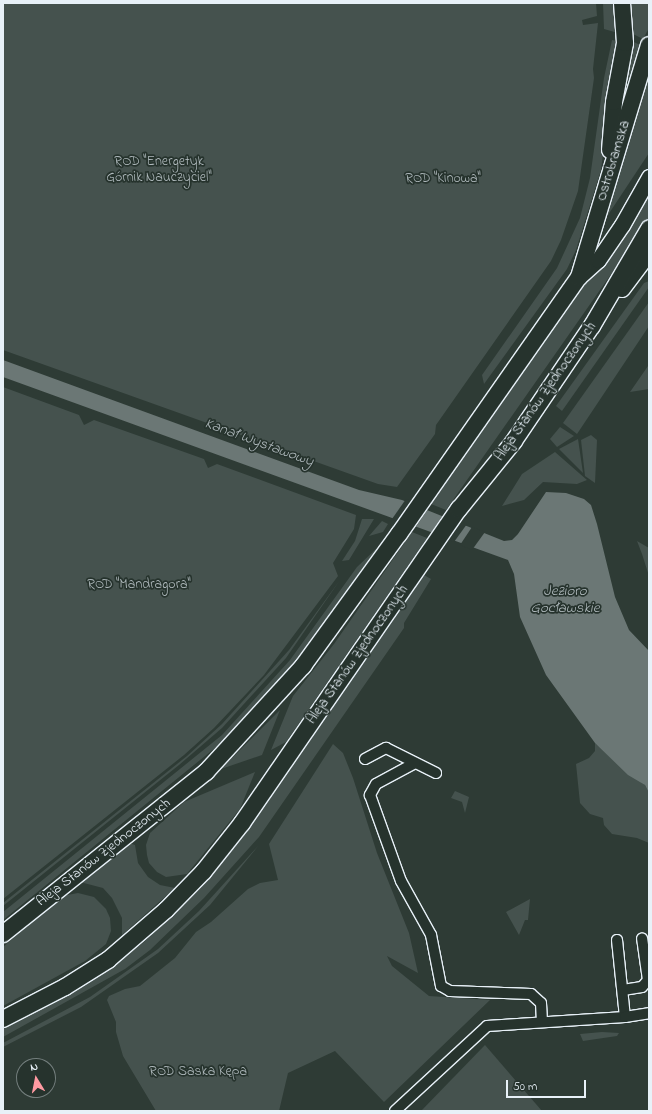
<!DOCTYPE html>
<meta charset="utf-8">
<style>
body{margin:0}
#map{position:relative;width:652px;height:1114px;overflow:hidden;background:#2e3b35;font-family:"Indie Flower",sans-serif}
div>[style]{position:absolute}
.green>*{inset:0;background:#45524e}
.water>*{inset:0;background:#6b7775}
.pier>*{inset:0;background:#2e3b35}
.roads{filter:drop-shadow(1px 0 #e8f1f8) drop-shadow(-1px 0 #e8f1f8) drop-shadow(0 1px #e8f1f8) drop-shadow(0 -1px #e8f1f8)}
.street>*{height:10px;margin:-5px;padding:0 5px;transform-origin:5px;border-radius:5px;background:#26332d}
.secondary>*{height:15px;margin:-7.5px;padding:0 7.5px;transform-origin:7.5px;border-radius:7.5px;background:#26332d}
.primary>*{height:16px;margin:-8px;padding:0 8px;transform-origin:8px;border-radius:8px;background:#26332d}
span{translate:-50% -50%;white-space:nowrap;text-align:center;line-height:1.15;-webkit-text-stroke:3.5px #26332d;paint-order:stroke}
.street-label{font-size:14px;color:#e8f1f8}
.park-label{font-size:14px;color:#afb9bc}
.water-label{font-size:15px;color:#b0babd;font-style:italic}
.frame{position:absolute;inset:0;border:4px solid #e8f1f8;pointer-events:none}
.north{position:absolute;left:16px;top:1058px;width:40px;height:40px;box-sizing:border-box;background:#26332d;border:1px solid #747f7e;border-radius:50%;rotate:350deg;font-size:11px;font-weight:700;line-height:16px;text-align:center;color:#e8f1f8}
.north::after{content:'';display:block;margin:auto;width:14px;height:18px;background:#ff9aa2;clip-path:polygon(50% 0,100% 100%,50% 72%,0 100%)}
.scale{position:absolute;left:506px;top:1080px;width:80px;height:18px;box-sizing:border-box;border:2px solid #e8f1f8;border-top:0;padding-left:5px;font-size:12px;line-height:14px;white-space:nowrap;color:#e8f1f8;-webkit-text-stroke:3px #26332d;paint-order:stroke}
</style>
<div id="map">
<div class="green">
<i style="clip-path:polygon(3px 3px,596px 3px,597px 16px,582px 20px,583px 25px,598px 23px,593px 69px,594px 78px,578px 191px,561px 240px,551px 261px,436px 425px,435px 434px,397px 487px,378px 484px,3px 350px)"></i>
<i style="clip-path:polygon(603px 3px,615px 3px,618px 33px,604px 29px)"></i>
<i style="clip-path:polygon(628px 3px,649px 3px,649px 28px,643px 39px,633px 34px)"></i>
<i style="clip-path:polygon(612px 40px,617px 41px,601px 170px,576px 250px,567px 269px,484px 384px,482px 375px,557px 268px,580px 218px,590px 178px,604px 78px)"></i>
<i style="clip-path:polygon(632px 41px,640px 45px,621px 103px)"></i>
<i style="clip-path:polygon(649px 68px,649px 153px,602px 224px)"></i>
<i style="clip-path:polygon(649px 188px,649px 216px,628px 250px,446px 510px,431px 504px,616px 240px)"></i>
<i style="clip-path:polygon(649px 281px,649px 287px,562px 411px,556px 406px,644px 283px)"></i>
<i style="clip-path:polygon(649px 302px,649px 326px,577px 434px,563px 423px)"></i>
<i style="clip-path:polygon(649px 364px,649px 389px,630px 392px,648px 366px)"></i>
<i style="clip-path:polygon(3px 387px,79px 415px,84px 425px,94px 420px,204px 459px,208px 468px,217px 464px,356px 515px,354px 529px,333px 563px,338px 576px,264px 675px,214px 728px,184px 755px,3px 899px)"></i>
<i style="clip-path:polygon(560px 427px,574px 436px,557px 447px,550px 439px)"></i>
<i style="clip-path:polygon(591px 435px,597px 440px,595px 483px,585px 476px,581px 440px)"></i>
<i style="clip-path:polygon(578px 439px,583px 473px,559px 449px)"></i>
<i style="clip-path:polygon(555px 452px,587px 480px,577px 484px,543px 482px,524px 500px,502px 506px,522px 474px)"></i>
<i style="clip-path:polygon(362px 519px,374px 519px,349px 560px,342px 561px,355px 541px)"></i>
<i style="clip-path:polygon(382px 521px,388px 524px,383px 532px,369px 536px)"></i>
<i style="clip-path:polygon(412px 532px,427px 538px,286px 742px,271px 750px,293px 696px,334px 644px)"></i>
<i style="clip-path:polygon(637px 541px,649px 548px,649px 576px,642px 554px)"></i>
<i style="clip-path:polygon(377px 548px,300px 657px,226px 739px,3px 920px,3px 912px,222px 735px,290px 660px,357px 567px)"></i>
<i style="clip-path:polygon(424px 575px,431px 579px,404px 623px,404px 628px,259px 837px,204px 898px,150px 950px,125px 969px,3px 1037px,3px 1027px,115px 964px,144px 942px,201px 888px,273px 793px)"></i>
<i style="clip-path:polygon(340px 580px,286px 658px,222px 728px,179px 765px,3px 906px,3px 903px,187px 756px,222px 724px,289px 650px)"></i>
<i style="clip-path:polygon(280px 710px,262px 755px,221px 769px)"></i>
<i style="clip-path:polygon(595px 743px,645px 785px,649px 793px,649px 843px,637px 838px,612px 834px,604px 825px,603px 818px,590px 814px,580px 803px,576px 764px,589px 758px,595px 751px)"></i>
<i style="clip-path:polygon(333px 744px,343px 753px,353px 778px,377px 853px,409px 933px,418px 973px,387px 956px,392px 966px,429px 996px,490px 1000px,384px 1102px,335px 1051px,288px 1073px,279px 1111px,156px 1111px,123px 1056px,116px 1032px,116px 1022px,107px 1000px,109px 996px,125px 989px,140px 986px,175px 958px,196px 932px,211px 922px,248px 889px,260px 883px,278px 880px,269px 844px)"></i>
<i style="clip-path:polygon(255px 772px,240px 809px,187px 874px,166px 877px,157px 872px,149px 863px,147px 855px,146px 845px,150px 833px,184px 802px)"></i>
<i style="clip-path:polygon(455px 791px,469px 797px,465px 813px,462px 802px,451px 798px)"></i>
<i style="clip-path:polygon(129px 843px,135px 845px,138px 863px,148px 877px,160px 885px,175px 888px,122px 935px,122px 918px,112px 898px,103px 888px,80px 882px)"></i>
<i style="clip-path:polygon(259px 845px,210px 905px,158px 953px,81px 1007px,3px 1047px,3px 1043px,90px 997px,158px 949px,199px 911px)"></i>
<i style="clip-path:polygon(78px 893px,94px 897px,106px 909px,110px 918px,111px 931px,106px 944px,85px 961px,3px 1006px,3px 947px,62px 896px)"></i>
<i style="clip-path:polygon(530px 899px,528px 920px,525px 920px,519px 935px,506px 912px)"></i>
<i style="clip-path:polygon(602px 1032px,619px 1033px,617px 1036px,583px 1041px,580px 1034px)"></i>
<i style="clip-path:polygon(485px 1045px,542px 1111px,421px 1111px)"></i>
</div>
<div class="water">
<i style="clip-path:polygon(3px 360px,359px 490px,402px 500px,504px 541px,512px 540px,518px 534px,546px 492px,566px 493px,584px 499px,591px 505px,597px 524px,615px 597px,629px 630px,649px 651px,649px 793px,645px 785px,628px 775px,595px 743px,546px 675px,520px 617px,514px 574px,508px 560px,3px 377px)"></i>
</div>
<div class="pier">
<i style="clip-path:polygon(406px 499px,428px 509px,415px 528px,392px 519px)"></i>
<i style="clip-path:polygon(443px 515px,467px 524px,454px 542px,431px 533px)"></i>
<i style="clip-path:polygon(472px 527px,485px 532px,472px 550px,460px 545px)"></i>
</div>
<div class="roads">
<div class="street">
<i style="left:365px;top:759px;width:24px;rotate:-28deg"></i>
<i style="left:386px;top:748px;width:56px;rotate:26.6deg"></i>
<i style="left:415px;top:763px;width:44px;rotate:151.7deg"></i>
<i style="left:376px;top:784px;width:13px;rotate:119deg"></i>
<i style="left:370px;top:795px;width:91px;rotate:70.2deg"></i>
<i style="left:401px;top:881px;width:62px;rotate:60.9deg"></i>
<i style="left:431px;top:935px;width:52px;rotate:78.9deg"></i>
<i style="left:441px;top:986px;width:10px;rotate:29deg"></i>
<i style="left:450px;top:991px;width:81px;rotate:2.1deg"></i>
<i style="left:531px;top:994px;width:13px;rotate:42deg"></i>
<i style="left:541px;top:1003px;width:19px;rotate:87deg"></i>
<i style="left:617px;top:940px;width:77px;rotate:84.1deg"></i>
<i style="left:623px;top:990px;width:19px;rotate:-9deg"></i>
<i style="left:642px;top:987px;width:9px;rotate:-49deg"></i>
<i style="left:648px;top:980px;width:42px;rotate:-98.1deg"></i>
<i style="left:395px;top:1111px;width:125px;rotate:-42.7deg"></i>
<i style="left:487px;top:1026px;width:138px;rotate:-3.7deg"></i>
<i style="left:625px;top:1017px;width:24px;rotate:-9deg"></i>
</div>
<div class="secondary">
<i style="left:579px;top:277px;width:25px;rotate:-42deg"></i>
<i style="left:598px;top:260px;width:42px;rotate:-55.6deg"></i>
<i style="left:622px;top:225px;width:55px;rotate:-60.6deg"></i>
</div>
<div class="primary">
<i style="left:610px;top:150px;width:48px;rotate:-85.2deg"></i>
<i style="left:614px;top:102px;width:60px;rotate:-79.4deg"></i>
<i style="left:625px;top:43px;width:40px;rotate:-94.3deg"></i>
<i style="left:622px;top:289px;width:45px;rotate:-53.1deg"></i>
<i style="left:3px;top:934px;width:260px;rotate:-38.6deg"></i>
<i style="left:206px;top:772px;width:144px;rotate:-47.5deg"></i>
<i style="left:303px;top:666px;width:163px;rotate:-54deg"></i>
<i style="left:399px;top:534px;width:314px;rotate:-55deg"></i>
<i style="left:579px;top:277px;width:242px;rotate:-73.2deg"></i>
<i style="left:3px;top:1019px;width:70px;rotate:-27.3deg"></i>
<i style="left:65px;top:987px;width:51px;rotate:-32.1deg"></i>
<i style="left:108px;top:960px;width:77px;rotate:-40.8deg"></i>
<i style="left:166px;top:910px;width:54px;rotate:-45.7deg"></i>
<i style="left:204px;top:871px;width:61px;rotate:-51.6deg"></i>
<i style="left:242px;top:823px;width:382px;rotate:-55.4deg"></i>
<i style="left:459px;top:509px;width:87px;rotate:-51deg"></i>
<i style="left:514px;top:441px;width:139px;rotate:-55.9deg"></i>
<i style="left:592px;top:326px;width:113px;rotate:-59.6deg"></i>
</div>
</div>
<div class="street-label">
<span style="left:614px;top:161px;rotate:-73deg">Ostrobramska</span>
<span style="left:546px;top:392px;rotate:-55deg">Aleja Stanów Zjednoczonych</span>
<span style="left:358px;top:655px;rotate:-55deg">Aleja Stanów Zjednoczonych</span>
<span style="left:104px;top:853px;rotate:-38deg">Aleja Stanów Zjednoczonych</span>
</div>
<div class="park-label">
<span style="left:159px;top:170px">ROD "Energetyk<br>Górnik Nauczyciel"</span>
<span style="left:443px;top:179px">ROD "Kinowa"</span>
<span style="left:139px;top:585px">ROD "Mandragora"</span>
<span style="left:198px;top:1072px">ROD Saska Kępa</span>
</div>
<div class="water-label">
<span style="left:259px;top:443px;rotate:20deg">Kanał Wystawowy</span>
<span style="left:565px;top:600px">Jezioro<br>Gocławskie</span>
</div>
<div class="frame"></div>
<div class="north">N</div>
<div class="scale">50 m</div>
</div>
